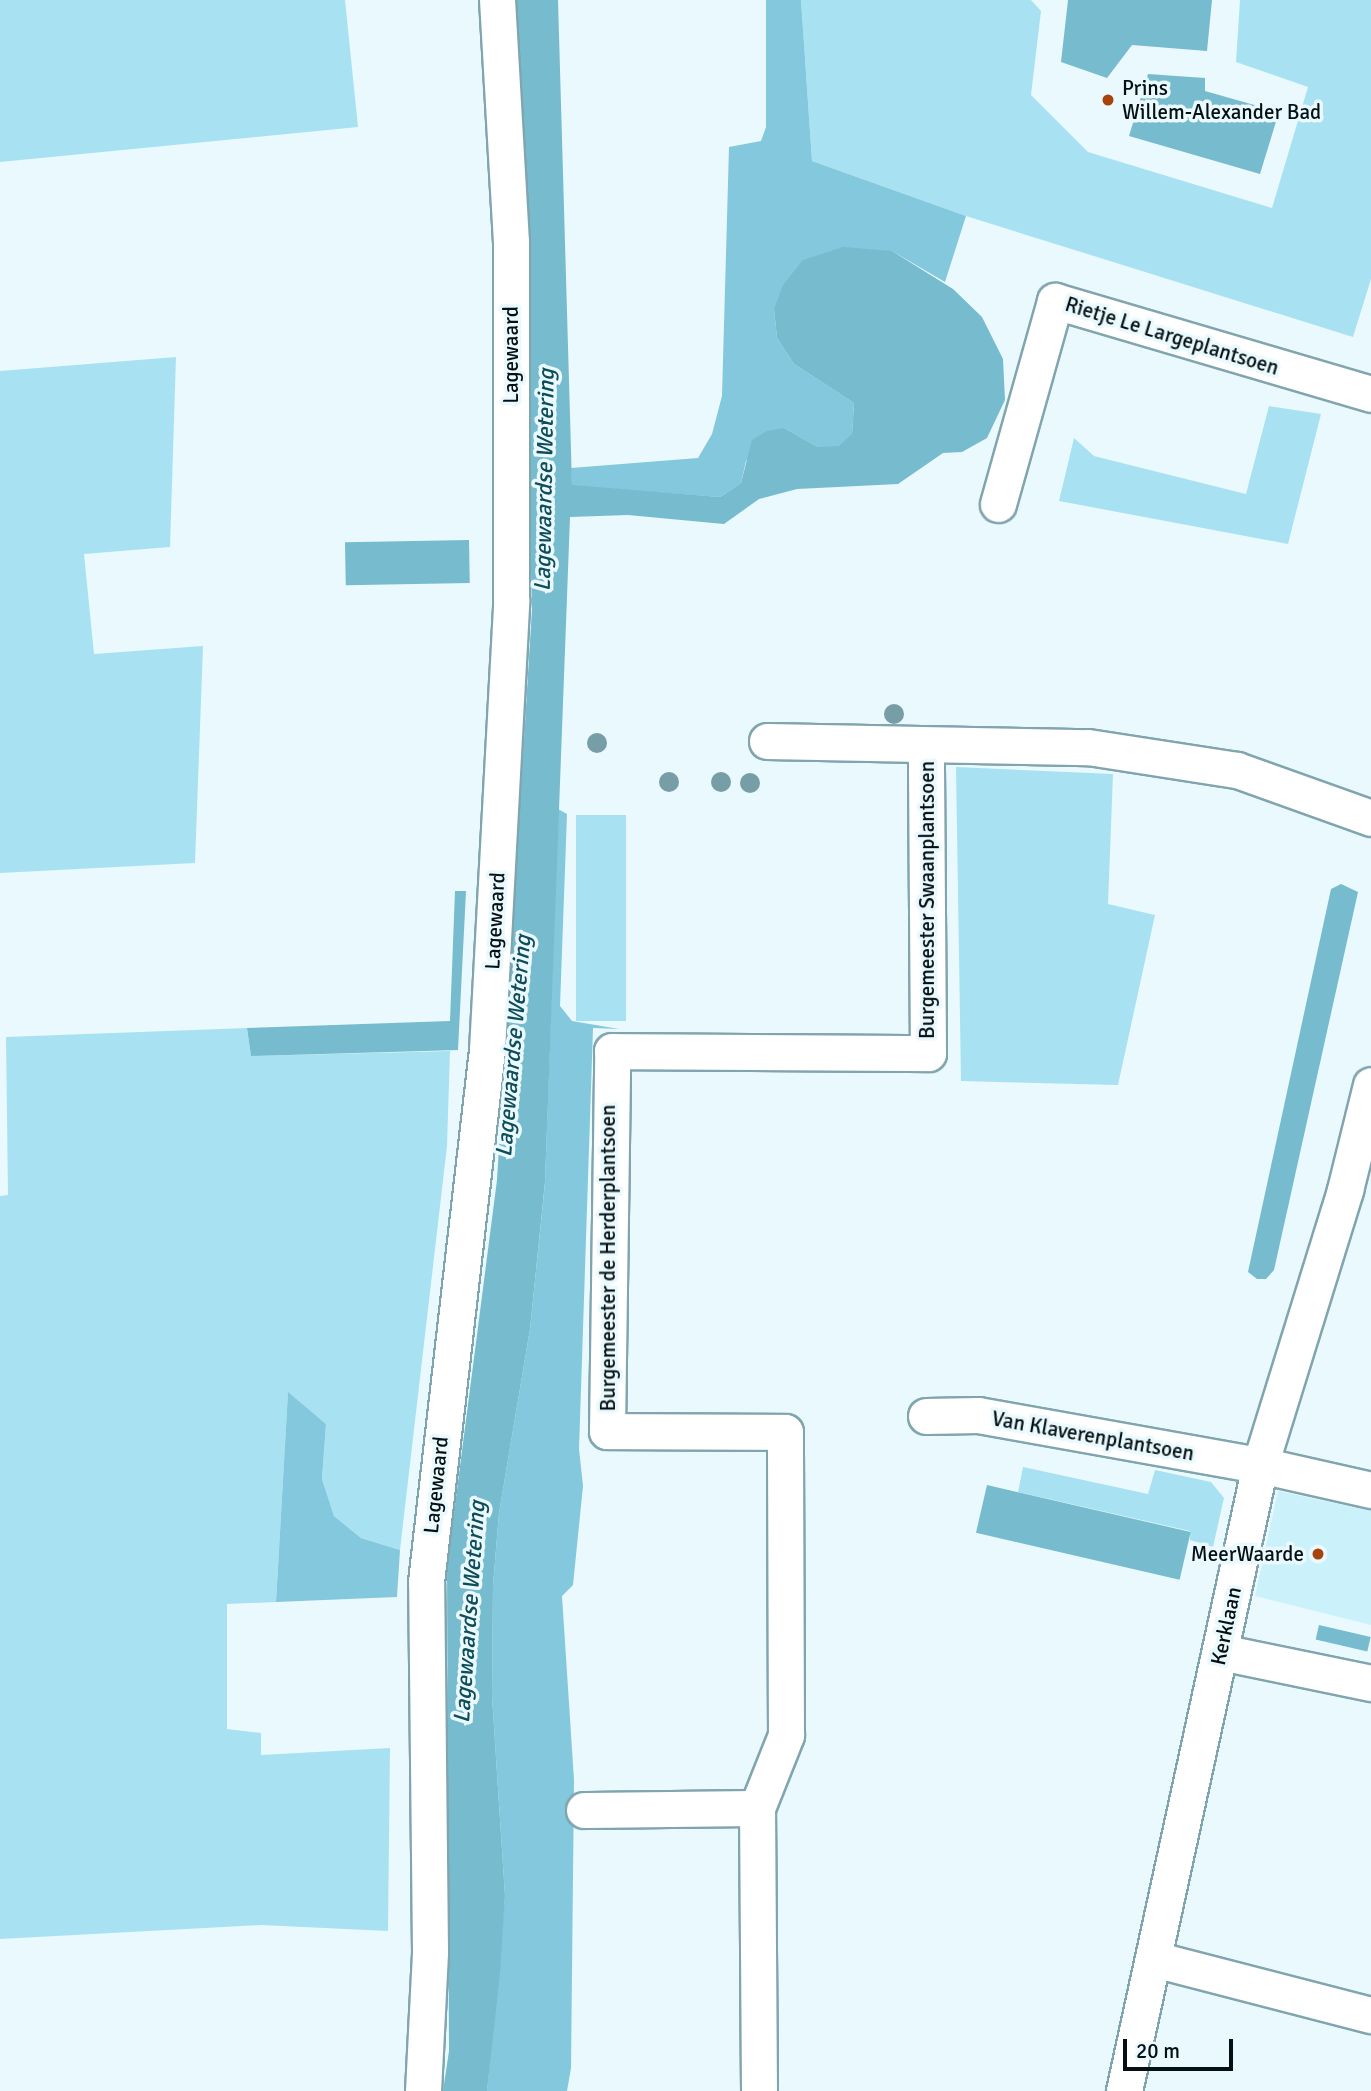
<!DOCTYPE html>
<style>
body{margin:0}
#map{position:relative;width:1371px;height:2091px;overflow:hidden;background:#eaf9fd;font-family:Signika,sans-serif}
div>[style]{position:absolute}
.built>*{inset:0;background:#cbf1fb}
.green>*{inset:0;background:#a8e2f2;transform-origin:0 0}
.forest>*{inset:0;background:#83c8dc}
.water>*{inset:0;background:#76bbce;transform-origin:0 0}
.roads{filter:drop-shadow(2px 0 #81a5af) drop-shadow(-2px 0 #81a5af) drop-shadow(0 2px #81a5af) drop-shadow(0 -2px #81a5af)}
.minor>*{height:35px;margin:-17.5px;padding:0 17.5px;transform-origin:17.5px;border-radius:17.5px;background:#fff}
.trees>*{width:20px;height:20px;margin:-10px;border-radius:50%;background:#779ea7}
.dots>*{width:19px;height:19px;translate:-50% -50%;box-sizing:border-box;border:4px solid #eaf9fd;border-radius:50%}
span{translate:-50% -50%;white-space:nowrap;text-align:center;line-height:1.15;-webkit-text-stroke:7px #eaf9fd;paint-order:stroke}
.poi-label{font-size:21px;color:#041014}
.left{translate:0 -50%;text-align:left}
.right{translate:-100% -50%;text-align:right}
.street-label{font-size:21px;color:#041014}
.water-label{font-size:23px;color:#0e4c59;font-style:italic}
.scale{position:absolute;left:1123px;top:2039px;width:110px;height:32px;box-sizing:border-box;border:4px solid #041014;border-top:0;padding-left:9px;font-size:21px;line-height:24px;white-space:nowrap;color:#041014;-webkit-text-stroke:5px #eaf9fd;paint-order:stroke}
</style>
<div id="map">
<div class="built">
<i style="clip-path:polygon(1278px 1491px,1371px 1511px,1371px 1625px,1255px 1596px)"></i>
</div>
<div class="green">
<i style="clip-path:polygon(0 0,345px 0,358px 127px,0 162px)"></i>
<i style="clip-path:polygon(801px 0,1031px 0,1041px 11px,1031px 95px,1088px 152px,1272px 208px,1308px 87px,1236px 62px,1240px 0,1371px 0,1371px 279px,1353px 337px,966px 216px,812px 161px)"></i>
<i style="clip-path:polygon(176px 357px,170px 547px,84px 554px,94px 654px,203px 646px,195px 863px,0 873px,0 371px)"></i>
<i style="clip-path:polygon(1269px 406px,1321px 414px,1288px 544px,1059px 501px,1074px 438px,1094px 456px,1246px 494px)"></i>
<i style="clip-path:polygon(956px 767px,1113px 774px,1108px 904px,1155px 915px,1118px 1085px,961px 1081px)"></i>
<i style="left:576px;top:815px;width:50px;height:206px"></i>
<i style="clip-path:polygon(247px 1028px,251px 1056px,450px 1051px,447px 1146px,400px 1550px,361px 1538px,334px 1516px,322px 1479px,326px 1424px,288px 1393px,276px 1602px,227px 1604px,227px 1729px,261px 1733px,261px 1755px,390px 1748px,388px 1931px,261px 1925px,0 1939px,0 1196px,8px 1195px,6px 1037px)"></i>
<i style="clip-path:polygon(1023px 1467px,1148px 1494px,1155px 1470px,1211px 1482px,1224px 1498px,1213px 1547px,1190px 1540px,1190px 1531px,1018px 1492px)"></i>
</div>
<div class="forest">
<i style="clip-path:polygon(766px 0,801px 0,812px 161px,966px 216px,945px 282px,892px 251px,774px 309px,777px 338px,794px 364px,854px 403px,852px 435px,839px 447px,818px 447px,784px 428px,746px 461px,741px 483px,720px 497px,572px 486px,571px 468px,698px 458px,712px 434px,722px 396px,729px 147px,761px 141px,766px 127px)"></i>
<i style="clip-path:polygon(558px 809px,567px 814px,560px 1006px,572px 1021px,619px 1029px,593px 1028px,579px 1449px,583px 1486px,573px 1585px,562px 1596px,574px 1780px,571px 2068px,567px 2091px,487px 2091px,505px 1896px,492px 1696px,493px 1586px,499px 1513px,530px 1329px,545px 1183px)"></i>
<i style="clip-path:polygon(288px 1392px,326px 1424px,322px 1479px,334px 1516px,361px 1538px,400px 1550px,397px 1597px,276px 1602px)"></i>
</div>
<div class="water">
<i style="clip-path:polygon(515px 0,558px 0,572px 485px,720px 497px,741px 483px,752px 440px,767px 431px,784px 428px,818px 447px,839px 446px,852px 434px,854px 403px,794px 364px,777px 338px,774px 309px,783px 285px,803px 260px,843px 247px,892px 251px,953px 289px,982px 317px,1003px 359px,1005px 400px,987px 438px,962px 452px,943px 453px,898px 484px,797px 489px,759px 499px,724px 524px,628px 515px,570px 517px,545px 1182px,530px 1329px,499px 1513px,493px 1586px,492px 1696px,505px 1896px,500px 1973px,487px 2091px,443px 2091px,449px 2051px,447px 1567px,497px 1180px,532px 609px)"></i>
<i style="clip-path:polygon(1068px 0,1212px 0,1207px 51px,1132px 45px,1107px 78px,1061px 62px)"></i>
<i style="clip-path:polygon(1148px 74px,1205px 78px,1205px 91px,1279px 112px,1260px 174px,1129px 136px)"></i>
<i style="left:469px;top:540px;width:43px;height:124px;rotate:89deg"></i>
<i style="clip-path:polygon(1341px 884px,1358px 892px,1274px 1270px,1266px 1279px,1257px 1279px,1248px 1272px,1331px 889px)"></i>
<i style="clip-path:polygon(455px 891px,466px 891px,458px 1050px,251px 1056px,247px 1028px,450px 1021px)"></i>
<i style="left:987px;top:1485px;width:209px;height:49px;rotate:13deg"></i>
<i style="left:1319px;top:1625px;width:53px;height:15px;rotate:13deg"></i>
</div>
<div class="roads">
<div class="minor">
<i style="left:998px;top:504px;width:211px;rotate:-74.3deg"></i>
<i style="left:1055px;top:301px;width:329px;rotate:16.4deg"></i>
<i style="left:767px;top:741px;width:321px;rotate:1.1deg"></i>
<i style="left:1088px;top:747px;width:151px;rotate:8.8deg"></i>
<i style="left:1237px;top:770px;width:142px;rotate:19.7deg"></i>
<i style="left:926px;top:1416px;width:52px;rotate:-1.1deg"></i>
<i style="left:978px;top:1415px;width:286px;rotate:10.1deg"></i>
<i style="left:1260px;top:1465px;width:114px;rotate:12.7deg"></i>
<i style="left:1220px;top:1652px;width:154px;rotate:11.6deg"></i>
<i style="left:584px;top:1810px;width:173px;rotate:-0.7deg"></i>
<i style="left:1154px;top:1959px;width:224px;rotate:14.5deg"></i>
<i style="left:423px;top:2091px;width:140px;rotate:-87.1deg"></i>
<i style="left:430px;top:1951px;width:369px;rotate:-90.6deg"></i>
<i style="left:426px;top:1582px;width:535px;rotate:-83.46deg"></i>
<i style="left:487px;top:1050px;width:451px;rotate:-86.9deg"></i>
<i style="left:511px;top:600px;width:358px;rotate:-90deg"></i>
<i style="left:511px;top:242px;width:242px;rotate:-93.3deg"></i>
<i style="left:759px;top:2091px;width:283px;rotate:-90.4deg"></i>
<i style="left:757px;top:1808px;width:79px;rotate:-68.3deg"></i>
<i style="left:786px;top:1735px;width:303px;rotate:-90.2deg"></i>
<i style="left:785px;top:1432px;width:178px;rotate:-179.7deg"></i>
<i style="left:607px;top:1431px;width:380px;rotate:-89.2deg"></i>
<i style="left:612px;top:1051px;width:316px;rotate:0.4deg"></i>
<i style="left:928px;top:1053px;width:307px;rotate:-90.4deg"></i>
<i style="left:1124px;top:2091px;width:641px;rotate:-77.74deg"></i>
<i style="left:1260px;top:1465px;width:288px;rotate:-72.8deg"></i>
<i style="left:1345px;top:1190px;width:108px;rotate:-76.1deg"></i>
</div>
</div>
<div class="trees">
<i style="left:894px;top:714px"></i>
<i style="left:597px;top:743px"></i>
<i style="left:669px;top:782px"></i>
<i style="left:721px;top:782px"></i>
<i style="left:750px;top:783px"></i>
</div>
<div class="dots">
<i style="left:1108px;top:100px;background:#a7440c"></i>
<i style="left:1318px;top:1554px;background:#a7440c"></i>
</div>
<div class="poi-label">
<span class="left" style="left:1122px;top:100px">Prins<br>Willem-Alexander Bad</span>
<span class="right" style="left:1304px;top:1554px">MeerWaarde</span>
</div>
<div class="street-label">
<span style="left:1172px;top:336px;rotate:17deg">Rietje Le Largeplantsoen</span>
<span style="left:511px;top:355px;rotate:-90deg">Lagewaard</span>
<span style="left:927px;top:900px;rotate:-90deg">Burgemeester Swaanplantsoen</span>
<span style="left:495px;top:921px;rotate:-87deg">Lagewaard</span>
<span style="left:608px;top:1258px;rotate:-90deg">Burgemeester de Herderplantsoen</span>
<span style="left:1093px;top:1436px;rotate:10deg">Van Klaverenplantsoen</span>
<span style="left:436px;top:1485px;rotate:-84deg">Lagewaard</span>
<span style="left:1226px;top:1626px;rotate:-78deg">Kerklaan</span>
</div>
<div class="water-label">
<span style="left:545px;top:480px;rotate:-89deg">Lagewaardse Wetering</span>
<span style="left:514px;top:1046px;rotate:-85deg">Lagewaardse Wetering</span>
<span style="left:470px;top:1612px;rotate:-86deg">Lagewaardse Wetering</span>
</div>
<div class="scale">20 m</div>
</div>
